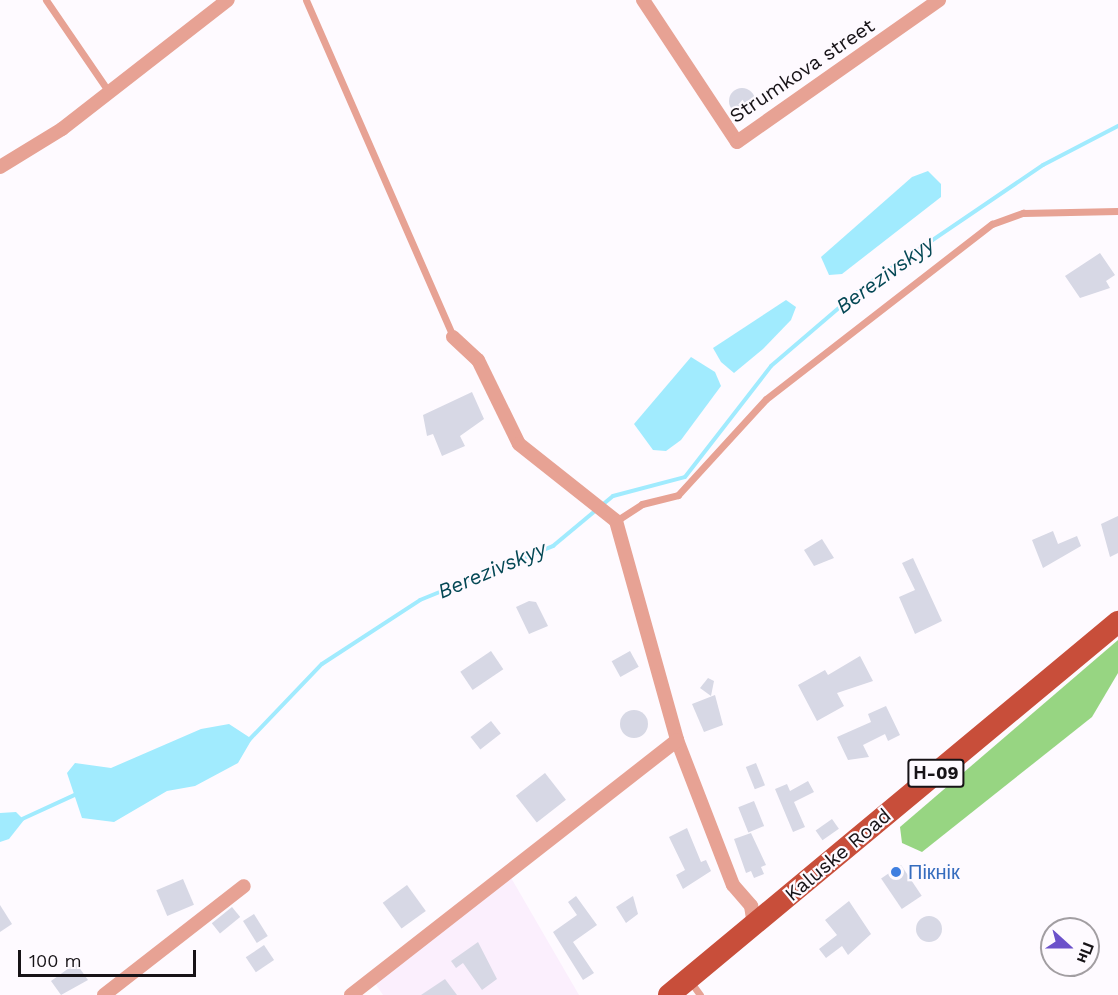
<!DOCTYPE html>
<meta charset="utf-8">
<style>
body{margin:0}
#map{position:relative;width:1118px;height:995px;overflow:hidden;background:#fefaff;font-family:"Work Sans",sans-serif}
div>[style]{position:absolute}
.built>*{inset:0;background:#fbeffd}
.forest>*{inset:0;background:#97d582}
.water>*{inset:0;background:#a1ebfe}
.stream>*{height:4px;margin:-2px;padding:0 2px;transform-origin:2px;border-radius:2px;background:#a1ebfe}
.building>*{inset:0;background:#d7d8e5;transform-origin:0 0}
.round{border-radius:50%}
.service>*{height:7px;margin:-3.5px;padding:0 3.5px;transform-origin:3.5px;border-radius:3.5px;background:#e7a294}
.minor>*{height:14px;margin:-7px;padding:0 7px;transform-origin:7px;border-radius:7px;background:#e7a294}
.primary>*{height:22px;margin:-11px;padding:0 11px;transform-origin:11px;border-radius:11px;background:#c84e3a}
.dots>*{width:16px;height:16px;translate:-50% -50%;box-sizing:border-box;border:3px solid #fefaff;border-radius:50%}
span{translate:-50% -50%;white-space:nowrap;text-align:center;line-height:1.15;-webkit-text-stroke:4.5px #fefaff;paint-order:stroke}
.shield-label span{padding:2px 4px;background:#fefaff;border:2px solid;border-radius:4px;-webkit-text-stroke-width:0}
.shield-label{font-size:18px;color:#171317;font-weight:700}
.street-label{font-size:20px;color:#171317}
.shop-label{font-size:20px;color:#366cbe}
.left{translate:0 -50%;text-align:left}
.water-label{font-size:21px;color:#054855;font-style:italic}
.north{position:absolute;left:1040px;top:917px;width:60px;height:60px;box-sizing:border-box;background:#fefaff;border:2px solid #a29ea2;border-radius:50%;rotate:111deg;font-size:16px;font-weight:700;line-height:24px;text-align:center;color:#171317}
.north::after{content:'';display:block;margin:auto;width:21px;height:27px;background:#6b51ca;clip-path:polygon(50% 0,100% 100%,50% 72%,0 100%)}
.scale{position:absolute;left:18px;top:950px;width:178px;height:27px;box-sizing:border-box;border:3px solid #171317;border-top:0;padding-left:8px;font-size:18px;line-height:21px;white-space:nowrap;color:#171317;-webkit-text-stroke:4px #fefaff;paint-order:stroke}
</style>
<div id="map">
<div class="built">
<i style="clip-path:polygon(510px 876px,579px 995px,383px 995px,374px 982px)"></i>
</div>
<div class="forest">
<i style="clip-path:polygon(1118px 640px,1118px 673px,1092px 717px,922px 852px,902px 843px,900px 827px)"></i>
</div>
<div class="water">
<i style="clip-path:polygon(928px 171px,941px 184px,941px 197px,842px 274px,829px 275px,821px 257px,912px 177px)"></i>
<i style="clip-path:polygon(786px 300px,796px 307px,791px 320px,763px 349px,734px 373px,721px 362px,713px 348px)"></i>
<i style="clip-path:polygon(691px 357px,715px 372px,721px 386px,681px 440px,666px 451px,653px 450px,634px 424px)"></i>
<i style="clip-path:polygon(229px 724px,252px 739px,238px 763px,195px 786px,167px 791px,114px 822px,82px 818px,67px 773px,75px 763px,111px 768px,201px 729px)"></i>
<i style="clip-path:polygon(16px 812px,24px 820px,9px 839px,0 842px,0 813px)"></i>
</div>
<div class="stream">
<i style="left:249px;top:740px;width:105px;rotate:-46.2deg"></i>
<i style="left:322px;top:664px;width:117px;rotate:-33.1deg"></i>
<i style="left:420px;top:600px;width:144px;rotate:-22.1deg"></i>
<i style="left:553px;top:546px;width:78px;rotate:-39.8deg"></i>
<i style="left:613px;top:496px;width:74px;rotate:-14.8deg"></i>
<i style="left:685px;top:477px;width:140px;rotate:-52.2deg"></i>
<i style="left:771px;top:366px;width:120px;rotate:-40.6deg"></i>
<i style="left:862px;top:288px;width:219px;rotate:-34.2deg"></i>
<i style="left:1043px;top:165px;width:85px;rotate:-27.5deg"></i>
<i style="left:20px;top:820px;width:65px;rotate:-24.6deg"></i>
</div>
<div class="building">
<i class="round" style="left:729px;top:88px;width:26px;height:26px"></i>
<i style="clip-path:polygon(1100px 253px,1115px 275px,1106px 281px,1110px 288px,1080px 298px,1065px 276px)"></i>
<i style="clip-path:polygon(472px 392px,484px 419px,460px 436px,465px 446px,442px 456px,433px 434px,427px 436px,423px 415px)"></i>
<i style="clip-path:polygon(1118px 516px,1118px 553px,1110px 557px,1101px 524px)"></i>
<i style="clip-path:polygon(1053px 531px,1058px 544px,1077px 536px,1081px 546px,1043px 568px,1032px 540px)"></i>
<i style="clip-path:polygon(822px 539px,834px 558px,814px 566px,804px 550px)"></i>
<i style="clip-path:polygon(913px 558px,942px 621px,915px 634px,899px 597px,915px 590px,902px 563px)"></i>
<i style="clip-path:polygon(529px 601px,536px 602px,548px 626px,529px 634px,516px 607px)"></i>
<i style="left:491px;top:651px;width:22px;height:37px;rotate:56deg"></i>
<i style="left:630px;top:651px;width:18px;height:21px;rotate:61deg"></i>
<i style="clip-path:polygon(860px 656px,873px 681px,837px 693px,844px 706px,817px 721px,798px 685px,825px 670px,828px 675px)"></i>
<i style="clip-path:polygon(708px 678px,714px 681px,711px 696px,700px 688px)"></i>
<i style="clip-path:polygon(715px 695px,723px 725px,704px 732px,692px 704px)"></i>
<i style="clip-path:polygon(886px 706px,900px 735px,888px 741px,885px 734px,863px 745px,869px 757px,848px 760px,837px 737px,871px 722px,868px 714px)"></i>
<i class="round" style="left:620px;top:710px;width:28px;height:28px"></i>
<i style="left:491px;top:721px;width:16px;height:26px;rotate:52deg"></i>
<i style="left:756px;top:763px;width:24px;height:11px;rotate:68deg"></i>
<i style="left:545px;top:773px;width:34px;height:37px;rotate:52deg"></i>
<i style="clip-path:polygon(808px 781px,814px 792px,794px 802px,805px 827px,793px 832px,775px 789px,787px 784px,790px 791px)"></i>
<i style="left:754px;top:801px;width:27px;height:17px;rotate:68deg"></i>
<i style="left:832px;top:819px;width:12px;height:20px;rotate:55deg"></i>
<i style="clip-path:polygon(687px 828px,701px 862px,706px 860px,711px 871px,683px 889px,676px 875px,685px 870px,669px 837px)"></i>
<i style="clip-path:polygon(751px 833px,766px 865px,761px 867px,764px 874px,754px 878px,751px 871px,746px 873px,734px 839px)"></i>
<i style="left:901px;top:865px;width:37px;height:24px;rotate:56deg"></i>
<i style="left:183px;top:879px;width:28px;height:29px;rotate:67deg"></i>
<i style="left:407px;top:885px;width:32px;height:30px;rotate:54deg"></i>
<i style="clip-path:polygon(576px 896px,597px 925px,573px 942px,594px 973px,583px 980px,553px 932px,577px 915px,568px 902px)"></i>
<i style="clip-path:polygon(633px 896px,638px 914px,626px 923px,616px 907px)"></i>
<i style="clip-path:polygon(849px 901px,871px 934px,848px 955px,842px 946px,826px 958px,819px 949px,837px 935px,825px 920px)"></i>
<i style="clip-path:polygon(0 905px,12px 924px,0 932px)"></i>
<i style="left:232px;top:907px;width:13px;height:26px;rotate:51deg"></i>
<i style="left:254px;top:914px;width:26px;height:13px;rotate:58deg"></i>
<i class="round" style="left:916px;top:916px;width:26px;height:26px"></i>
<i style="clip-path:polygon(478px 942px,497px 979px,482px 990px,463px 963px,456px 968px,451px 961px)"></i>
<i style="left:264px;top:945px;width:18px;height:22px;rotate:56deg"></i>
<i style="clip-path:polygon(76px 963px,88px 980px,61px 995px,51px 981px)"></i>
<i style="clip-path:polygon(445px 979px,457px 995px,421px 995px)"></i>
</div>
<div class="service">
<i style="left:46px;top:0;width:112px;rotate:55.6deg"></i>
<i style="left:306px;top:0;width:368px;rotate:66.4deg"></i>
<i style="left:616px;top:521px;width:31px;rotate:-33deg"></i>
<i style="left:642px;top:504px;width:37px;rotate:-14deg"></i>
<i style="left:678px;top:495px;width:130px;rotate:-47.5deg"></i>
<i style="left:766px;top:399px;width:286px;rotate:-37.8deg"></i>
<i style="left:992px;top:224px;width:33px;rotate:-20deg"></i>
<i style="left:1023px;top:213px;width:95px;rotate:-1.2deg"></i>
<i style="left:690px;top:981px;width:17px;rotate:54deg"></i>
</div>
<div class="minor">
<i style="left:643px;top:0;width:170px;rotate:56.5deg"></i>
<i style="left:737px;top:142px;width:247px;rotate:-35.1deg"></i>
<i style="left:0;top:167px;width:73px;rotate:-31.5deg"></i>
<i style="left:62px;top:129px;width:210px;rotate:-37.9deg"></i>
<i style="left:453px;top:337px;width:34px;rotate:43deg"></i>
<i style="left:478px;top:360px;width:93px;rotate:64deg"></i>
<i style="left:519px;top:444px;width:124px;rotate:38.4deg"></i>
<i style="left:616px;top:521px;width:227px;rotate:74.4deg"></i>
<i style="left:677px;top:740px;width:155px;rotate:68.9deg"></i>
<i style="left:733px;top:885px;width:28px;rotate:49deg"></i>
<i style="left:751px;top:906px;width:18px;rotate:81deg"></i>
<i style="left:104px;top:995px;width:177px;rotate:-37.9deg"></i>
<i style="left:351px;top:995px;width:414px;rotate:-38deg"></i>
</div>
<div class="primary">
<i style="left:669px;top:995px;width:584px;rotate:-39.72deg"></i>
</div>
<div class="dots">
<i style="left:896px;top:872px;background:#3f7fe0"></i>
</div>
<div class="shield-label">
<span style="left:936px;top:773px">Н-09</span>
</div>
<div class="street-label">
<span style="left:802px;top:71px;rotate:-34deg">Strumkova street</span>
<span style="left:838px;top:855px;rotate:-40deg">Kaluske Road</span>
</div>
<div class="shop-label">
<span class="left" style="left:908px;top:872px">Пікнік</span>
</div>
<div class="water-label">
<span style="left:885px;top:275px;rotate:-36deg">Berezivskyy</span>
<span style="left:492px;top:570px;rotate:-23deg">Berezivskyy</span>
</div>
<div class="north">Пн</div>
<div class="scale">100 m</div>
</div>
